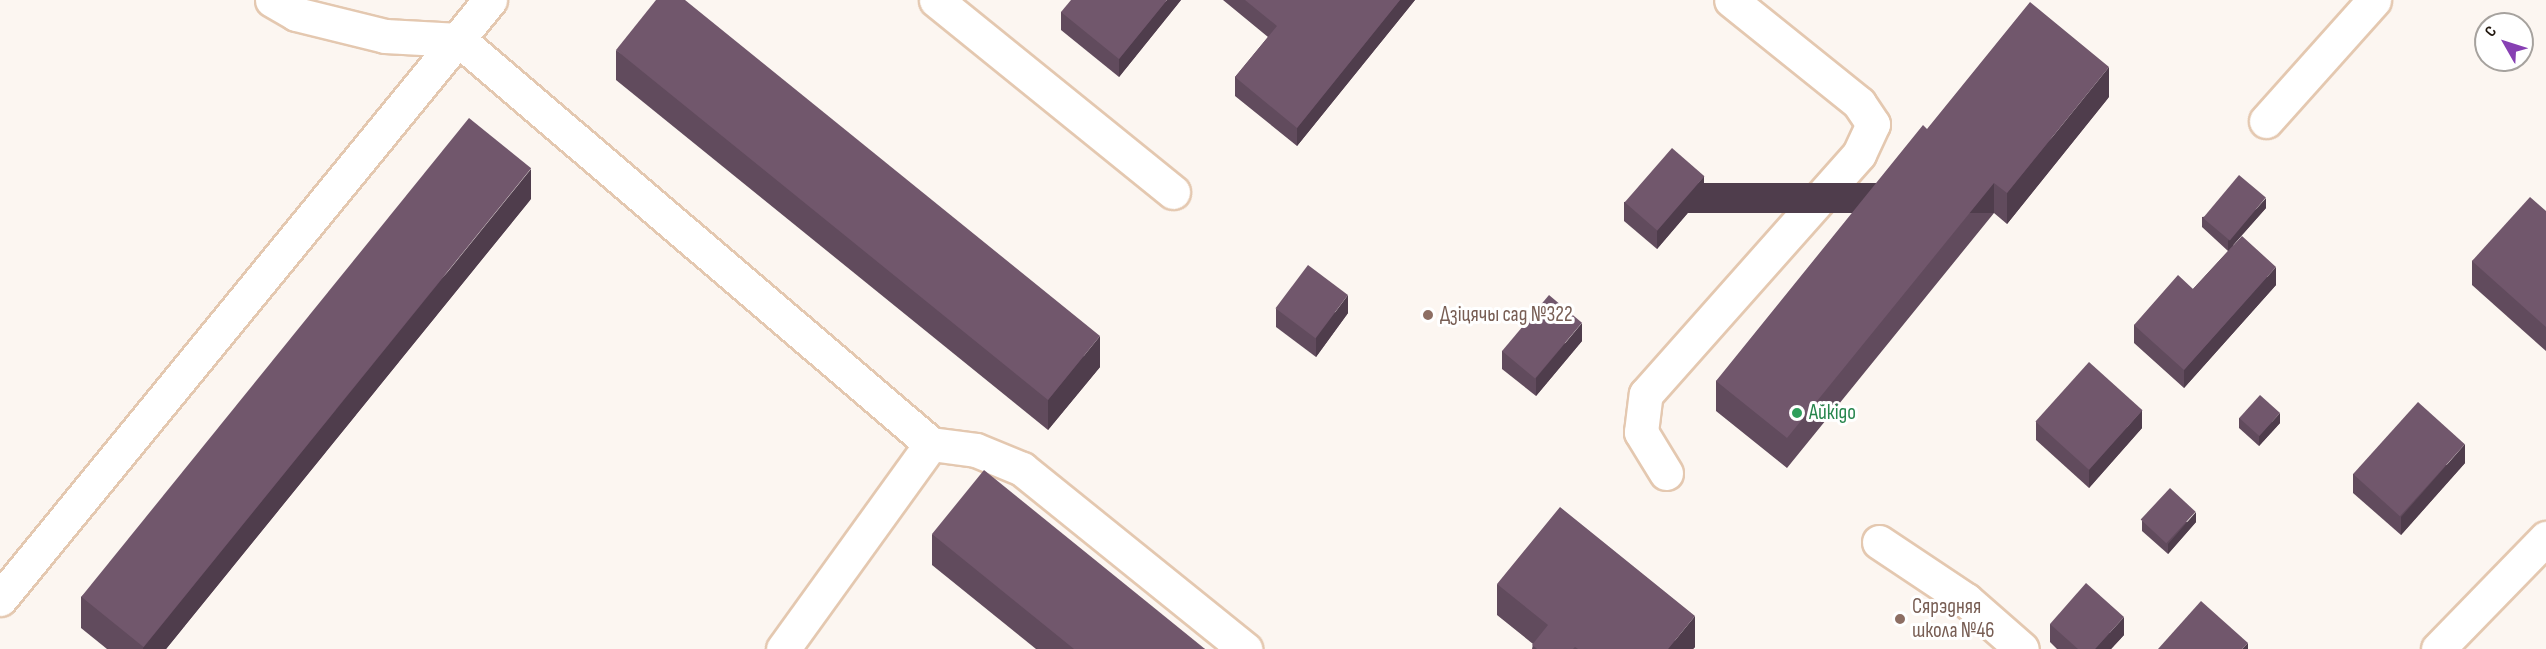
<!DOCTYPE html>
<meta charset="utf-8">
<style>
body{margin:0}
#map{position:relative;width:2546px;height:649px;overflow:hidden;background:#fcf6f1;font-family:"Sofia Sans Condensed",sans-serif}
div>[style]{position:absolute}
.roads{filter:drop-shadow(2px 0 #e4c8b0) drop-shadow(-2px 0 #e4c8b0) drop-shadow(0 2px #e4c8b0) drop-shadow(0 -2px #e4c8b0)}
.minor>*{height:33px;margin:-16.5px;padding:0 16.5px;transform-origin:16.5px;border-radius:16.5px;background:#fff}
.wall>*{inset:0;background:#614b5d}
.shaded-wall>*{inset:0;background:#4f3d4c;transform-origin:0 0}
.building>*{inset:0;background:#71576c;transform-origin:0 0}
.dots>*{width:16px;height:16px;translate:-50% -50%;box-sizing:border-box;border:3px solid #fff;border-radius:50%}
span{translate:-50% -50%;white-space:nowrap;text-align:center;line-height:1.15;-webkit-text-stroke:6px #fff;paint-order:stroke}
.education-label{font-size:21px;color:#785e54}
.left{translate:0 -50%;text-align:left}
.leisure-label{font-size:21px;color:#27864d}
.north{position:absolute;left:2474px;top:12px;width:60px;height:60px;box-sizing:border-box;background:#fff;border:2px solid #a6a29e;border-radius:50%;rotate:309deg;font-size:16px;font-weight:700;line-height:24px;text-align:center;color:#20160d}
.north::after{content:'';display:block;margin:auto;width:21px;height:27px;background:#8740b3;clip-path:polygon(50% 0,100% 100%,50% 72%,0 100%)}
</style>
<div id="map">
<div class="roads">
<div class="minor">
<i style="left:272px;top:0;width:28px;rotate:30deg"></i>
<i style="left:296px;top:14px;width:92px;rotate:13.9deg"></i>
<i style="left:385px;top:36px;width:74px;rotate:3.1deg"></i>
<i style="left:459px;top:40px;width:621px;rotate:40.56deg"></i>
<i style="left:931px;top:444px;width:45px;rotate:7.6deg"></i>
<i style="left:976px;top:450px;width:50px;rotate:22.4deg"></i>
<i style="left:1022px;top:469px;width:287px;rotate:38.9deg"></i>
<i style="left:936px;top:0;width:305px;rotate:39deg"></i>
<i style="left:2266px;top:121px;width:162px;rotate:-48.2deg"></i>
<i style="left:1666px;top:473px;width:48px;rotate:-121.4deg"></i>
<i style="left:1641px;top:432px;width:38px;rotate:-83deg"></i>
<i style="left:1646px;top:394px;width:321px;rotate:-48.4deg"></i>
<i style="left:1859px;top:154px;width:33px;rotate:-65deg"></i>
<i style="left:1873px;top:124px;width:25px;rotate:-124deg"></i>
<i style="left:1859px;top:103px;width:164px;rotate:-141.2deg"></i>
<i style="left:1879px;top:542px;width:105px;rotate:33.7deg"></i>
<i style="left:1966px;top:600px;width:74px;rotate:41.2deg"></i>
<i style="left:0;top:599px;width:774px;rotate:-50.72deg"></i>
<i style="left:783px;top:649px;width:253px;rotate:-54.2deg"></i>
<i style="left:2438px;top:649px;width:155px;rotate:-45.8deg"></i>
</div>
</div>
<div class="wall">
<i style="clip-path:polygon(1181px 0,1119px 77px,1061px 30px,1061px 12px)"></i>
<i style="clip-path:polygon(1223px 0,1415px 0,1297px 146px,1235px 96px,1235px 77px,1268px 37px)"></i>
<i style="clip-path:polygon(616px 50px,1100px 367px,1048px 430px,616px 80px)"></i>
<i style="clip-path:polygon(2109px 97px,2007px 224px,1994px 213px,1787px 468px,1716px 411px,1716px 381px)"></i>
<i style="clip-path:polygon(1704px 194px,1657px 249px,1624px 221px,1624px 202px)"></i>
<i style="clip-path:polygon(531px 199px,166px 649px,107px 649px,81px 628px,81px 597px)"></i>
<i style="clip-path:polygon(2266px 208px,2233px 245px,2276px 285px,2184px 388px,2134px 343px,2134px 325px,2193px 289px,2228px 251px,2202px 227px,2202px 217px)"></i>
<i style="clip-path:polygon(2546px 211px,2546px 351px,2472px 285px,2472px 261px)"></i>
<i style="clip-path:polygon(1276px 309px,1348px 313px,1316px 357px,1276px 327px)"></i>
<i style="clip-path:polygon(1582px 341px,1536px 396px,1502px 369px,1502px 351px)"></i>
<i style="clip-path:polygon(2239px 418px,2280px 423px,2259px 446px,2239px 428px)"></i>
<i style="clip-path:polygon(2036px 422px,2142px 428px,2089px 488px,2036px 440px)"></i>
<i style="clip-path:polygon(2465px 463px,2401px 535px,2353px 493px,2353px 474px)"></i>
<i style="clip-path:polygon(2142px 521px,2196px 522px,2168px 554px,2142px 531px)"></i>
<i style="clip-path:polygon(932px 534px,1205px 649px,1036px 649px,932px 565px)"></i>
<i style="clip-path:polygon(1497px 584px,1695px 647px,1693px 649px,1532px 649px,1533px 644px,1497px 615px)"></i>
<i style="clip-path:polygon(2050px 624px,2124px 635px,2111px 649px,2057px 649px,2050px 642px)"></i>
</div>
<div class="shaded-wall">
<i style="clip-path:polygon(1167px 0,1181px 0,1119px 77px,1119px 59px)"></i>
<i style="clip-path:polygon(1400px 0,1415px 0,1297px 146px,1297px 128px)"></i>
<i style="clip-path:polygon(2109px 67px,2109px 97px,2007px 224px,2007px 193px)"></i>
<i style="clip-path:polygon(531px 169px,531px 199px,166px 649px,143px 649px,143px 648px)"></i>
<i style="clip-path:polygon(1704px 176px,1704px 194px,1657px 249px,1657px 231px)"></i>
<i style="left:1994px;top:183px;width:30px;height:328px;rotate:90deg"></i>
<i style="clip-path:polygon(2266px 198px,2266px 208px,2228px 251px,2228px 241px)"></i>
<i style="clip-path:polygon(2276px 267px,2276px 285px,2184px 388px,2184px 370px)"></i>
<i style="clip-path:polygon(1348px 295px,1348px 313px,1316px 357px,1316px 338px)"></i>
<i style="clip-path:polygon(1582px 323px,1582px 341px,1536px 396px,1536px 378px)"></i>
<i style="clip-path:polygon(1100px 336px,1100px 367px,1048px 430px,1048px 400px)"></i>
<i style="clip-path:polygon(2142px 410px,2142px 428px,2089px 488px,2089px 470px)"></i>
<i style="clip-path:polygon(2280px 413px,2280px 423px,2259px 446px,2259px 436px)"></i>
<i style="clip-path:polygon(2465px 444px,2465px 463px,2401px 535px,2401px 517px)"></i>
<i style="clip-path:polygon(2196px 512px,2196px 522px,2168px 554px,2168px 544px)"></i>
<i style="clip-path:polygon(1695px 616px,1695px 647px,1693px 649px,1668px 649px)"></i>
<i style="clip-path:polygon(2124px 617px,2124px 635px,2111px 649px,2095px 649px)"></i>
<i style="clip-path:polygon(2248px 643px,2248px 649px,2242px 649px)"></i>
</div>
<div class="building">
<i style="clip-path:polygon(656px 0,685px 0,1100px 336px,1048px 400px,616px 50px)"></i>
<i style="clip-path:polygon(1071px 0,1167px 0,1119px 59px,1061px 12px)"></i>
<i style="clip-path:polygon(1245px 0,1400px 0,1297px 128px,1235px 77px,1277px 26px)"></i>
<i style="clip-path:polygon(2030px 2px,2109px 67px,2007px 193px,1994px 183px,1787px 438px,1716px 381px,1923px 125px,1927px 129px)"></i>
<i style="left:469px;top:118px;width:80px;height:616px;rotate:39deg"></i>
<i style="left:1672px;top:148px;width:43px;height:72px;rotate:41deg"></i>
<i style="left:2239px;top:175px;width:35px;height:56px;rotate:40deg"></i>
<i style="clip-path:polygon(2530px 197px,2546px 211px,2546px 327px,2472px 261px)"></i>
<i style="clip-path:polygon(2242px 236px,2276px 267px,2184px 370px,2134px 325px,2178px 275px,2193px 289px)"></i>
<i style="left:1308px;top:265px;width:50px;height:54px;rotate:37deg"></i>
<i style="left:1549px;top:295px;width:43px;height:73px;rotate:40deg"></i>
<i style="left:2089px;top:362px;width:72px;height:80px;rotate:42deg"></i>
<i style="left:2260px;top:395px;width:27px;height:31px;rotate:42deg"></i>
<i style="left:2418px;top:402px;width:63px;height:97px;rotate:42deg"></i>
<i style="clip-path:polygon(984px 470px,1205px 649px,1074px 649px,932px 534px)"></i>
<i style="left:2170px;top:488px;width:35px;height:43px;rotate:43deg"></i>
<i style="clip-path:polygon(1560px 507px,1695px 616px,1668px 649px,1578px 649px,1575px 647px,1573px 649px,1537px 649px,1532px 645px,1548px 625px,1497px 584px)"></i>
<i style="clip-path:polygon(2086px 583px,2124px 617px,2095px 649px,2078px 649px,2050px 624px)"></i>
<i style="clip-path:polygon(2201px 601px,2248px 643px,2242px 649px,2158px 649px)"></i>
</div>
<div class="dots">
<i style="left:1428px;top:315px;background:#8d6e63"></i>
<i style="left:1797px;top:413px;background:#2e9e5b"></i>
<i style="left:1900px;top:619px;background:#8d6e63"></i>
</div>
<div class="education-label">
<span class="left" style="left:1440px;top:315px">Дзіцячы сад №322</span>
<span class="left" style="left:1912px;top:619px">Сярэдняя<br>школа №46</span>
</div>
<div class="leisure-label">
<span class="left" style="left:1809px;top:413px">Айкідо</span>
</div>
<div class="north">С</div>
</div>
